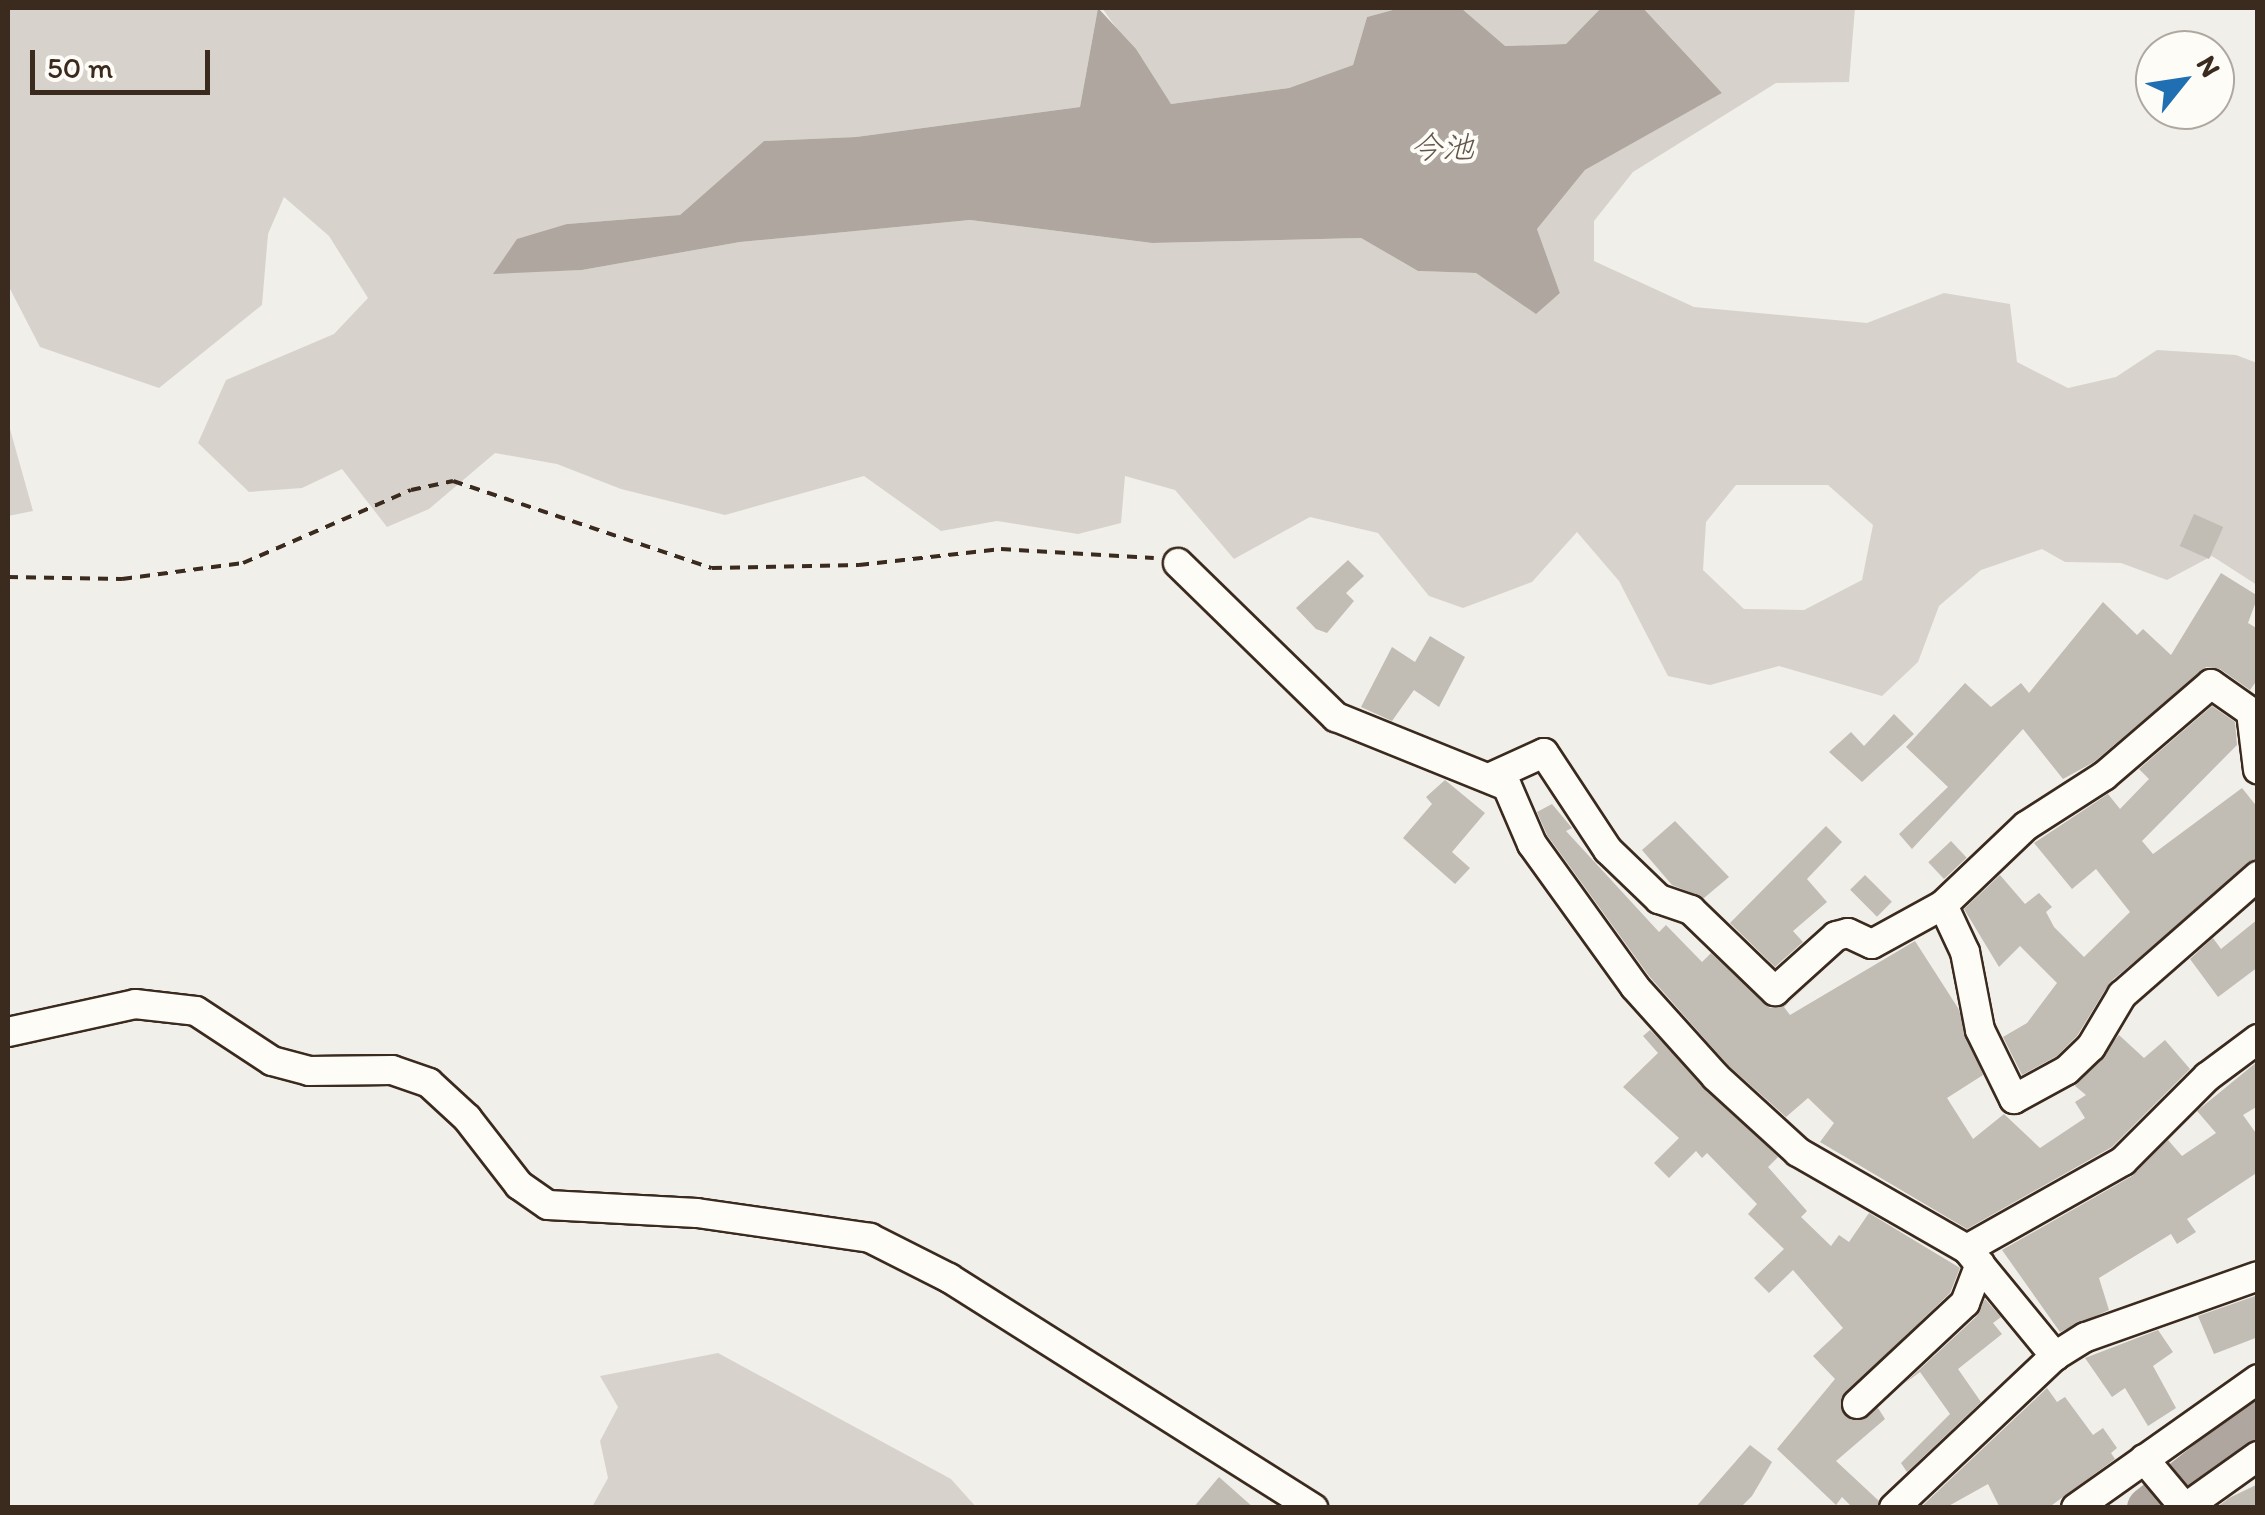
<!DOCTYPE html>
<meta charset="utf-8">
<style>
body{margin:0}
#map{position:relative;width:2265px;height:1515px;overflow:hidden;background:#f1efea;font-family:Itim,"Klee One",sans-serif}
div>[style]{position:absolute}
.green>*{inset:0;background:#d7d2cc}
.water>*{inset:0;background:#aea69f}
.river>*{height:42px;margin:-21px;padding:0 21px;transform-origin:21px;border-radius:21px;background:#aea69f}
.building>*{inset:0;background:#c1bcb4;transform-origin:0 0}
.path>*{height:4px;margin-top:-2px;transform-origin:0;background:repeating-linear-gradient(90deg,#3b2a1e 0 10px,transparent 0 18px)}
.roads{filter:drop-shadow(2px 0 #3b2a1e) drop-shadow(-2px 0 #3b2a1e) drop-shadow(0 2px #3b2a1e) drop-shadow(0 -2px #3b2a1e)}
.minor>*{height:28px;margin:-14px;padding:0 14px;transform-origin:14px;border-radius:14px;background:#fdfcf7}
span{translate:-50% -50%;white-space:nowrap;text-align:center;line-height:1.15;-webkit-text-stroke:8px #fdfcf7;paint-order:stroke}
.water-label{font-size:32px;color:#63554b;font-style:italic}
.frame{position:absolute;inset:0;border:10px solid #3b2a1e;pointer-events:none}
.north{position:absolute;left:2135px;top:30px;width:100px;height:100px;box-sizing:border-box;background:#fdfcf7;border:2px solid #afa8a0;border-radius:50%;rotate:60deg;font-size:28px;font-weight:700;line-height:40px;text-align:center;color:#3b2a1e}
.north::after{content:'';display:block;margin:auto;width:35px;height:45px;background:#1f6fb2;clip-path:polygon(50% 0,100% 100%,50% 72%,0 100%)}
.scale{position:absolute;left:30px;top:50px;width:180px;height:45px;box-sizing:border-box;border:5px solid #3b2a1e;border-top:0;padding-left:12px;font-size:30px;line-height:35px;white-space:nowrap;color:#3b2a1e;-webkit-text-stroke:8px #fdfcf7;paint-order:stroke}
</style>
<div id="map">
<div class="green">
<i style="clip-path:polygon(evenodd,8px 8px,1098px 8px,1080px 107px,856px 137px,764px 141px,680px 215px,567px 224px,494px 273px,582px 270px,740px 242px,970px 220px,1152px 243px,1361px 238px,1418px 271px,1476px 273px,1536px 313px,1560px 293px,1537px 229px,1585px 170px,1722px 93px,1643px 8px,1855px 8px,1849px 82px,1776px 83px,1633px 172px,1594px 221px,1594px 261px,1694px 307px,1867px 323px,1944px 293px,2010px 304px,2017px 362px,2068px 388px,2116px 377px,2157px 350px,2236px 355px,2257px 363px,2257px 585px,2212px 556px,2167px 580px,2121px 563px,2065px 562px,2042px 549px,1981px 570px,1939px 606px,1918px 662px,1882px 696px,1779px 666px,1710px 685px,1668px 676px,1619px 581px,1577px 532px,1532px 582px,1463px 608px,1429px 596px,1378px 533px,1310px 517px,1234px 559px,1175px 490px,1125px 476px,1121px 523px,1078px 534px,997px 521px,941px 531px,864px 476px,725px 515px,621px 489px,557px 464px,495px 453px,429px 509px,387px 527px,342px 469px,302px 488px,249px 492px,198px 443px,226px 380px,334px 334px,368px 298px,329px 236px,284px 197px,268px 234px,262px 305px,159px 388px,40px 347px,8px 285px,8px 8px,1736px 485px,1828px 485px,1873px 525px,1862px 580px,1804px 610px,1744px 609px,1703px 570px,1706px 522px,1736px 485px)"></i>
<i style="clip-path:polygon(1102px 8px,1400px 8px,1367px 17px,1353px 65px,1289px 88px,1171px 104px)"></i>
<i style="clip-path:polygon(1461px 8px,1601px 8px,1566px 44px,1504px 46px)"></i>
<i style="clip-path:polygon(8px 422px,33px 511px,8px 516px)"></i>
<i style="clip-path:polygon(718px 1353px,951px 1479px,976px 1507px,592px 1507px,608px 1478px,600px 1441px,618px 1407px,600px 1376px)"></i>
</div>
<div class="water">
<i style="clip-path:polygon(1098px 8px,1136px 49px,1171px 104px,1289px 88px,1353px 65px,1367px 17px,1400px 8px,1461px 8px,1505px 46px,1566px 44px,1601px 8px,1643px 8px,1722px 93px,1585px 170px,1537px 229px,1560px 293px,1536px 314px,1476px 273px,1418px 271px,1361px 238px,1152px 243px,970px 220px,740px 242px,582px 270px,493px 274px,517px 239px,567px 224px,680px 215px,764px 141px,856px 137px,1080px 107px)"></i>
</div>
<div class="river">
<i style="left:2148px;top:1508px;width:140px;rotate:-38.3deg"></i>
</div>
<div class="building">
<i style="left:2194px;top:514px;width:32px;height:35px;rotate:24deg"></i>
<i style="clip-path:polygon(1348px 560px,1364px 576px,1346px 593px,1354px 601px,1327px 633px,1316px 629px,1296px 608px)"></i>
<i style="clip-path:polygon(2221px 573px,2258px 596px,2248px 623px,2258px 629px,2258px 679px,2250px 690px,2220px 669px,2206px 667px,2094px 762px,2063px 779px,2023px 729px,1912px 849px,1899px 834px,1948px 787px,1906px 747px,1965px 683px,1991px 707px,2021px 683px,2029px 693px,2103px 602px,2137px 635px,2143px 629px,2171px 655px)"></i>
<i style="clip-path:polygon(1430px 636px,1465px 657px,1439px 707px,1414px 690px,1392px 721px,1361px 707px,1392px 647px,1415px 662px)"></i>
<i style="clip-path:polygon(2212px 706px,2235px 722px,2237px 745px,2142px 841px,2153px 854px,2242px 788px,2258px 808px,2258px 859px,2110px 982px,2077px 1036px,2057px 1056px,2022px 1075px,2003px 1037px,2027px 1023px,2057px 983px,2020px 946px,1999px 967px,1964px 909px,2000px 875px,2025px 904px,2039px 893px,2052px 907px,2046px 912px,2054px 927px,2084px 957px,2130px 912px,2096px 869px,2072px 889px,2034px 843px,2108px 794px,2120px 809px,2149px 779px,2139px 769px)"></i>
<i style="clip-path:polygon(1894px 714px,1914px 734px,1862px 782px,1829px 752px,1851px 732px,1864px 746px)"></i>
<i style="clip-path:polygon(1445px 780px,1485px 813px,1452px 852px,1470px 868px,1455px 884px,1403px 838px,1432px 804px,1426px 797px)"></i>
<i style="clip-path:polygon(1552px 804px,1572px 828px,1566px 831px,1659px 932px,1666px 925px,1702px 962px,1711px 953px,1770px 1008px,1787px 1004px,1828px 967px,1784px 1007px,1790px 1015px,1915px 941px,1958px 1008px,1983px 1075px,1947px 1098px,1973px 1139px,2004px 1114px,2040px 1148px,2085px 1118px,2075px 1102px,2086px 1095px,2075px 1086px,2119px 1035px,2144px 1058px,2165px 1040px,2190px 1069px,2112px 1147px,1967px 1229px,1820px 1142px,1834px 1123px,1808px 1098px,1786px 1117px,1728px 1065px,1649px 976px,1547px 835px,1537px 812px)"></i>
<i style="clip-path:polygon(1675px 821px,1729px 877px,1704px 898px,1672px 885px,1642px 850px)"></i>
<i style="clip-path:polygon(1826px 826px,1842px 842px,1807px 879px,1827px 902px,1793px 931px,1803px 942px,1775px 967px,1730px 923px)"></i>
<i style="left:1951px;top:841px;width:23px;height:31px;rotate:47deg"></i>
<i style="left:1865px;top:875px;width:38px;height:21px;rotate:45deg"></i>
<i style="clip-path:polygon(2258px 919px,2258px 967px,2218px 997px,2190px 959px,2213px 938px,2221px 949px)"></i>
<i style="clip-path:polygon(1650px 1030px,1778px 1157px,1768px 1167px,1807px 1211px,1801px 1217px,1831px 1246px,1839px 1235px,1849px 1242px,1869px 1213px,1960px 1268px,1950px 1293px,1841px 1398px,1851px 1420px,1878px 1408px,1885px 1419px,1836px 1461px,1879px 1501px,1877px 1508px,1853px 1508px,1842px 1497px,1836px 1505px,1777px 1449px,1835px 1379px,1813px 1356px,1843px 1328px,1793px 1270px,1769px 1293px,1754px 1278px,1784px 1249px,1748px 1214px,1757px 1204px,1707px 1153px,1702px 1158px,1696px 1151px,1669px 1178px,1654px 1163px,1679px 1138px,1623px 1087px,1658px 1053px,1643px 1036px)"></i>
<i style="clip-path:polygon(2258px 1061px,2258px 1106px,2243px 1115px,2258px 1136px,2258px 1172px,2187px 1219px,2196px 1232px,2177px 1244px,2171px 1234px,2099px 1278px,2109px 1310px,2060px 1332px,2002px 1250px,2132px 1176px,2168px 1140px,2182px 1156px,2216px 1133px,2197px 1111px)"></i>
<i style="clip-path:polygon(2258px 1295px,2258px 1337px,2214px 1354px,2198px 1316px)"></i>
<i style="clip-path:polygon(1985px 1299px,2001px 1317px,1993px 1323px,2002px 1334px,1958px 1369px,1981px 1402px,1907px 1472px,1901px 1463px,1950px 1414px,1920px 1372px,1905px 1383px,1977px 1316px)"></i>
<i style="clip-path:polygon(2158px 1330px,2173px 1352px,2153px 1366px,2176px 1408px,2148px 1426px,2125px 1388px,2112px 1397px,2085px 1358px)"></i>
<i style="clip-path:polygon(2047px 1388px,2057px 1402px,2065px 1397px,2093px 1435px,2103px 1428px,2117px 1448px,2111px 1453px,2115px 1459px,2048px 1508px,2000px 1508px,1988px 1484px,1945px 1508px,1920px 1508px)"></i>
<i style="clip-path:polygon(1750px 1445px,1772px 1462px,1752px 1496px,1740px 1508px,1695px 1508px)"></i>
<i style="clip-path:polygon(1219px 1477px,1254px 1508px,1193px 1508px)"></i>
<i style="clip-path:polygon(2258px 1484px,2258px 1508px,2216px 1508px,2229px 1498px)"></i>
</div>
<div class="path">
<i style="left:8px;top:577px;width:114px;rotate:1deg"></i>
<i style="left:122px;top:579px;width:122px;rotate:-7.5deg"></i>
<i style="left:243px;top:563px;width:183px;rotate:-23.5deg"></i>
<i style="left:411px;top:490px;width:43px;rotate:-12.1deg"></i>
<i style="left:453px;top:481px;width:273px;rotate:18.6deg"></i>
<i style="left:712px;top:568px;width:147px;rotate:-1.2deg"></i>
<i style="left:859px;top:565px;width:143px;rotate:-6.4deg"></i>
<i style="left:1001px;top:549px;width:153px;rotate:3.4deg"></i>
</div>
<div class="roads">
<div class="minor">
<i style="left:1178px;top:563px;width:221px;rotate:44.3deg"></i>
<i style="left:1336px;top:717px;width:184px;rotate:22deg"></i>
<i style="left:1507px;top:786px;width:63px;rotate:66.7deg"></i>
<i style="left:1532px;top:844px;width:176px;rotate:54.2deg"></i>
<i style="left:1635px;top:987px;width:121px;rotate:48deg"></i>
<i style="left:1716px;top:1077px;width:111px;rotate:42.4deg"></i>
<i style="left:1798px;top:1152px;width:195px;rotate:29.9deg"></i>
<i style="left:1967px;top:1249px;width:139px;rotate:50.6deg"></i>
<i style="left:1491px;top:777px;width:58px;rotate:-24.4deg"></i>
<i style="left:1544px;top:753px;width:116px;rotate:56.6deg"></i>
<i style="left:1608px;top:850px;width:71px;rotate:43.9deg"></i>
<i style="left:1659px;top:899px;width:34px;rotate:19deg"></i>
<i style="left:1691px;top:910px;width:117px;rotate:44deg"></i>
<i style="left:1775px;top:991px;width:82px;rotate:-42deg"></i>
<i style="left:1836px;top:936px;width:12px;rotate:-14deg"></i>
<i style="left:1848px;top:933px;width:26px;rotate:25deg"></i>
<i style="left:1872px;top:944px;width:81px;rotate:-28.8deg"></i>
<i style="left:1943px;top:905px;width:115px;rotate:-43.6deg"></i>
<i style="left:2026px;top:826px;width:93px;rotate:-32.7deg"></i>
<i style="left:2104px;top:776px;width:141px;rotate:-40.7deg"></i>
<i style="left:2211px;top:684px;width:49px;rotate:35deg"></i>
<i style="left:2251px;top:712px;width:58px;rotate:83.1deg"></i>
<i style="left:1943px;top:905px;width:52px;rotate:64.9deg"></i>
<i style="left:1965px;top:952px;width:79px;rotate:79.1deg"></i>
<i style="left:1980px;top:1030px;width:77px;rotate:63.8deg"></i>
<i style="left:2014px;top:1099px;width:60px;rotate:-28.7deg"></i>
<i style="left:2067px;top:1070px;width:33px;rotate:-44deg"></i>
<i style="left:2091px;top:1047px;width:61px;rotate:-59.2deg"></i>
<i style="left:2122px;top:995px;width:181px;rotate:-41.2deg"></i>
<i style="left:8px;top:1032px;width:130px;rotate:-12.4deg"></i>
<i style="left:135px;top:1004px;width:61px;rotate:6.5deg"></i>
<i style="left:196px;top:1011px;width:91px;rotate:33.3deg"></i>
<i style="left:272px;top:1061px;width:38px;rotate:15deg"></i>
<i style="left:309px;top:1071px;width:83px;rotate:-0.7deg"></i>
<i style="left:392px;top:1070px;width:39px;rotate:19deg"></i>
<i style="left:429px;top:1083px;width:52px;rotate:42.6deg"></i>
<i style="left:467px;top:1118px;width:85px;rotate:52.2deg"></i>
<i style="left:519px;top:1185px;width:35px;rotate:35deg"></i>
<i style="left:548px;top:1205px;width:149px;rotate:3.1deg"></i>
<i style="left:697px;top:1213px;width:175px;rotate:8.2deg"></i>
<i style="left:870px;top:1238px;width:89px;rotate:26.9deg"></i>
<i style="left:949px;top:1278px;width:431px;rotate:32.3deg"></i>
<i style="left:1967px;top:1249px;width:179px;rotate:-29.4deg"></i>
<i style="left:2123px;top:1161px;width:119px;rotate:-45deg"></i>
<i style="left:2207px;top:1077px;width:64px;rotate:-36.7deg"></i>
<i style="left:1857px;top:1404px;width:148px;rotate:-43.1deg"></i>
<i style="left:1965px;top:1303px;width:42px;rotate:-69deg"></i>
<i style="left:2144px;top:1459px;width:64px;rotate:50.1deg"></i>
<i style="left:2185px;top:1508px;width:90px;rotate:-35.5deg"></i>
<i style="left:1894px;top:1508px;width:221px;rotate:-43.4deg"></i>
<i style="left:2055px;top:1356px;width:36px;rotate:-32deg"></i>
<i style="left:2086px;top:1337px;width:182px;rotate:-19.5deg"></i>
<i style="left:2076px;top:1508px;width:223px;rotate:-35.3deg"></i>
</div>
</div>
<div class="water-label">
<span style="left:1442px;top:147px">今池</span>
</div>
<div class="frame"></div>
<div class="north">N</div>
<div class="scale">50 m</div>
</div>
